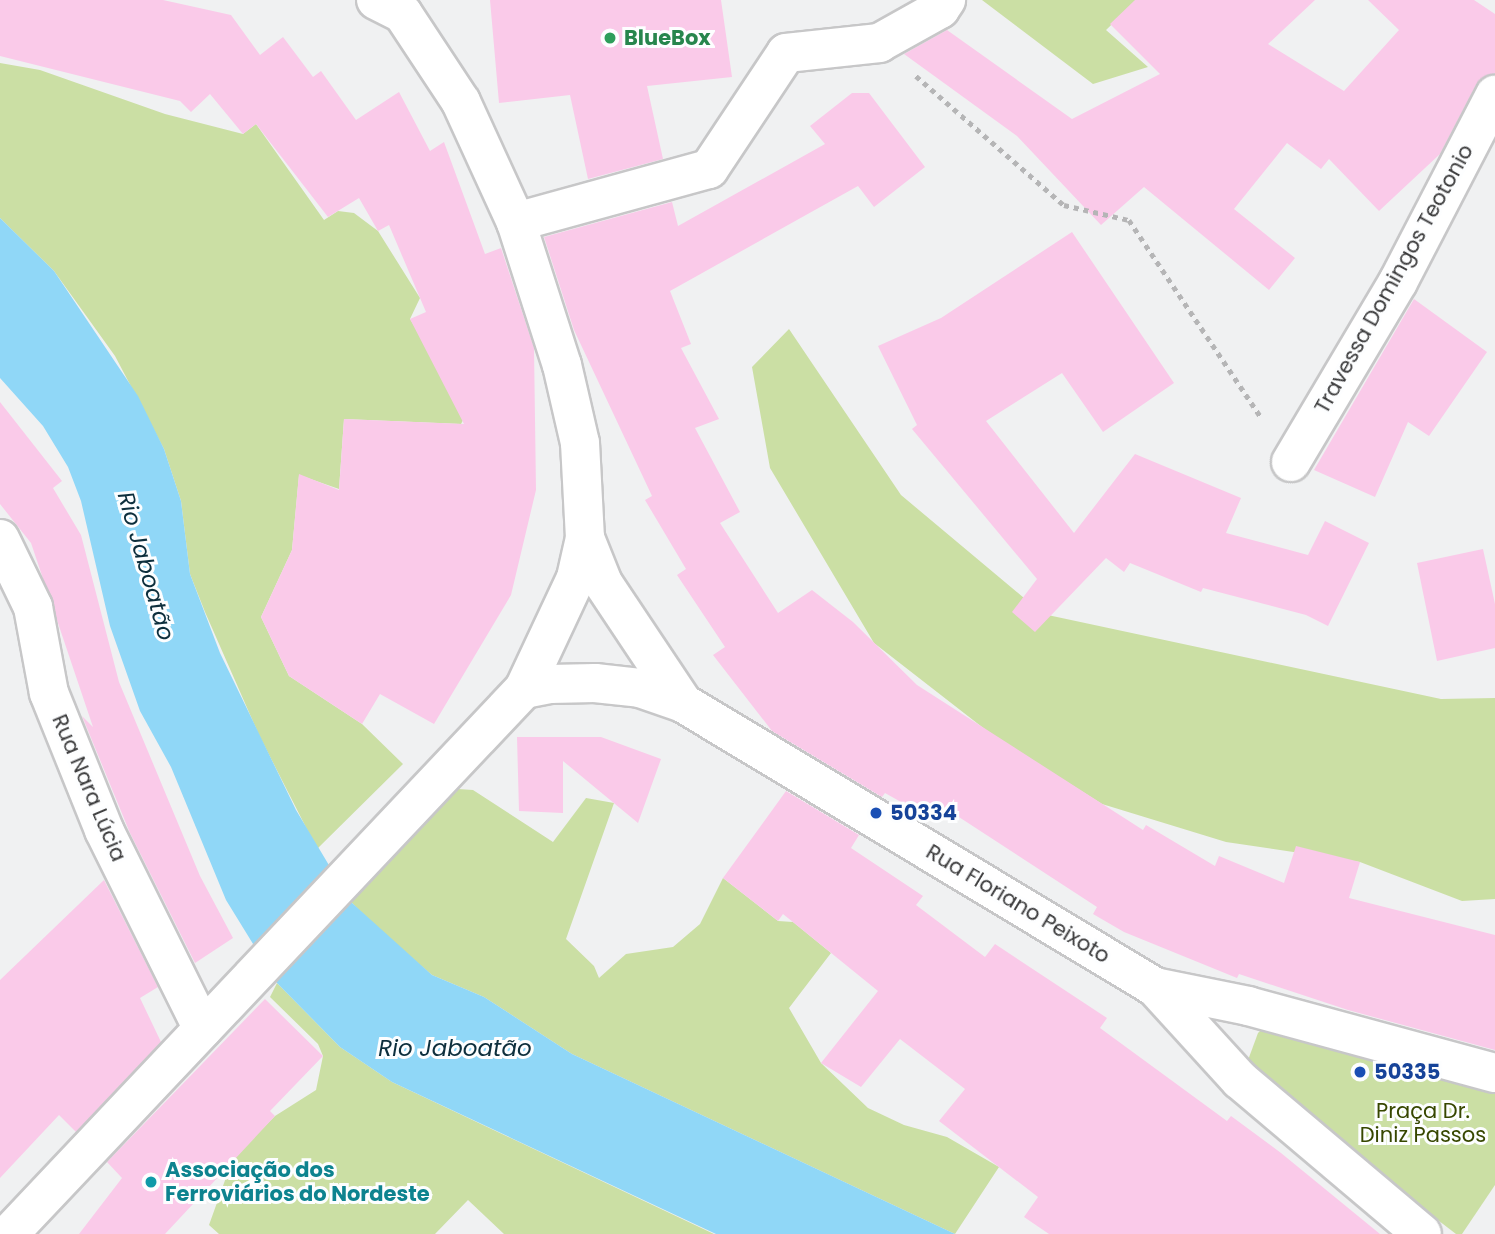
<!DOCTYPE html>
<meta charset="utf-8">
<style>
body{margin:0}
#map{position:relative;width:1495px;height:1234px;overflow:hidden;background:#f0f1f2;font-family:Poppins,sans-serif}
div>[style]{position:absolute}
.green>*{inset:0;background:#cbdfa4}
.water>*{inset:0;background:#90d7f7}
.building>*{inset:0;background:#facae9}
.path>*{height:4.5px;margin-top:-2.25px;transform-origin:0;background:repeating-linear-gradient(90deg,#b5b5b6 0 5px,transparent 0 10px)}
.roads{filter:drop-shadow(2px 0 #c7c7c8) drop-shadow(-2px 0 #c7c7c8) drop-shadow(0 2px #c7c7c8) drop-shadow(0 -2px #c7c7c8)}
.minor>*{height:38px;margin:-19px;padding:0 19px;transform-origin:19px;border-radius:19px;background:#fff}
.tertiary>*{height:38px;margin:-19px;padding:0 19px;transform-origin:19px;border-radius:19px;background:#fff}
.dots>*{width:19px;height:19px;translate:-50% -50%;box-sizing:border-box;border:4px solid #fdfeff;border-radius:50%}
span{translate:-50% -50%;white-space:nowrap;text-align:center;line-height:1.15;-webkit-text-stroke:6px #fdfeff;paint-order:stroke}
.leisure-label{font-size:21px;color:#27864d;font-weight:700}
.left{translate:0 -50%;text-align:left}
.street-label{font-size:21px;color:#39393a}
.transit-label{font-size:21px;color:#164399;font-weight:700}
.park-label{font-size:21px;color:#374700}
.culture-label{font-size:21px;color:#0d838f;font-weight:700}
.water-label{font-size:23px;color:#0d2f3d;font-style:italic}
</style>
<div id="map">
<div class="green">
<i style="clip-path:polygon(982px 0,1137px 0,1106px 30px,1148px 67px,1093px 84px)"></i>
<i style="clip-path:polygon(0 63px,40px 70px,165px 114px,243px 134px,256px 124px,324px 220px,338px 211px,354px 213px,378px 231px,420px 298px,410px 319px,467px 412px,461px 424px,344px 419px,339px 489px,299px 475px,292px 550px,261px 617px,289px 676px,362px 724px,403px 764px,317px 849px,259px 735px,205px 612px,190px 574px,181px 501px,164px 449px,115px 356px,54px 271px,0 218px)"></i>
<i style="clip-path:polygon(789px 329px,901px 495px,1043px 614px,1441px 699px,1495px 698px,1495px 899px,1462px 901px,1360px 862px,1226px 842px,1102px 804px,991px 734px,874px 643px,770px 468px,752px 367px)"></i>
<i style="clip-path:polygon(458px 789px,473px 790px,553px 842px,586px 798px,614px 803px,566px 939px,594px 966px,599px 978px,626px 954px,673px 947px,700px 924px,723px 878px,778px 921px,793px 922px,831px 953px,789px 1008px,821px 1063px,868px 1108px,904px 1125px,947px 1137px,999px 1167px,955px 1234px,572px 1054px,484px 997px,432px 975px,383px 933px,351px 902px,429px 812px)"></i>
<i style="clip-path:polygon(277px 983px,340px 1047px,392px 1082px,714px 1234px,504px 1234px,468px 1200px,435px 1234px,219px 1234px,209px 1225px,233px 1158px,275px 1116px,316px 1090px,323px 1056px,318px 1044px,270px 997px)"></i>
<i style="clip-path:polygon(1283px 1008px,1495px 1080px,1495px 1185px,1462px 1234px,1456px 1234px,1244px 1071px,1258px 1033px)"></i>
</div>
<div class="water">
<i style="clip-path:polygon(0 218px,54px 271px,138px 396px,164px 449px,181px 501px,190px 574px,220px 653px,296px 810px,351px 902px,432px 975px,484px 997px,572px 1054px,955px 1234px,716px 1234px,392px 1082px,340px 1047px,277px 983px,226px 900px,171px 767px,140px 711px,110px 626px,81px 501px,68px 467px,43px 426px,0 378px)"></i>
</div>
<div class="building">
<i style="clip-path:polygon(0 0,163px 0,231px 15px,260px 55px,283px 37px,313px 77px,321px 71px,356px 120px,399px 92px,430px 151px,444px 142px,485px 254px,501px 248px,534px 348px,536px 490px,511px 595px,434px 724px,380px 694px,362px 724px,289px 676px,261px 617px,292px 550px,299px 474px,339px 490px,344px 419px,464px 424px,410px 319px,426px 312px,389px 225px,378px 231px,359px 198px,328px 217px,256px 124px,243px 134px,210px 94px,191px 112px,180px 101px,0 56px)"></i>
<i style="clip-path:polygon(490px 0,721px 0,732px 77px,647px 86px,663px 159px,588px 179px,570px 95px,499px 103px)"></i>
<i style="clip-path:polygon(1135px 0,1315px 0,1268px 44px,1344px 91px,1399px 30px,1368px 0,1474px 0,1495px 14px,1495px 73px,1476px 85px,1440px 154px,1379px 211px,1329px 159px,1321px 169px,1287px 143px,1234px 209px,1295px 258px,1269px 290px,1144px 187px,1101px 225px,1017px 136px,904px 54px,947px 30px,1072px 119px,1160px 74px,1110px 24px)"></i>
<i style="clip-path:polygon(852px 93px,869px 93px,925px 167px,874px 207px,858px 186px,670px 291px,691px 344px,681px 348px,719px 419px,695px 428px,740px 512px,720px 523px,778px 613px,812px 590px,853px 622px,917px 685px,1143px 830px,1146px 825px,1215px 866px,1219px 856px,1284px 883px,1296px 846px,1360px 862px,1349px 898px,1495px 935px,1495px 1050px,1348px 1010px,1239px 974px,1237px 978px,1124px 932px,1093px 914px,1097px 907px,942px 806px,933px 820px,885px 793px,882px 797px,772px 731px,713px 655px,725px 647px,677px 575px,686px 569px,645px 500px,652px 496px,574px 330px,544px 237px,672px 202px,678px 226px,825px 144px,810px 126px)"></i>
<i style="clip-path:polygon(1072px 232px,1174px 383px,1103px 432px,1062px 373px,986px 421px,1074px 533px,1135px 454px,1241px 498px,1226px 533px,1308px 555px,1325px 521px,1369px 543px,1328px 626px,1306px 615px,1203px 588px,1201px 592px,1130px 563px,1124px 572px,1106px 558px,1035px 632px,1012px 612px,1037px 579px,912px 429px,917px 425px,878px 346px,941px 318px)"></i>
<i style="clip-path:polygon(1414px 299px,1487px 352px,1429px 436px,1408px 422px,1375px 497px,1314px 470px)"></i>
<i style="clip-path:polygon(0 402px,62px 481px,53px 488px,81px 535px,119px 682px,200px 876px,233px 938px,195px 963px,130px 833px,82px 716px,93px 727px,31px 543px,0 504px)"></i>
<i style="clip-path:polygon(1483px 549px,1495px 604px,1495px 648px,1437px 661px,1417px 563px)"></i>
<i style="clip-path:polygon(517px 737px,601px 737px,661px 759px,638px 823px,563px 761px,563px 813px,519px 811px)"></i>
<i style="clip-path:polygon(786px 791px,859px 835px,851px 848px,923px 896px,916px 905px,985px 957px,995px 944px,1107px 1018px,1100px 1028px,1227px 1121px,1231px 1116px,1281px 1153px,1380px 1234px,1049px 1234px,1024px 1217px,1038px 1197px,939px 1121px,965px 1089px,900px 1039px,861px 1087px,821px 1063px,878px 991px,783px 914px,778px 921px,723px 878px)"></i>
<i style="clip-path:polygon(104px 880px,158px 987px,140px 998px,161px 1042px,76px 1132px,59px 1115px,0 1178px,0 980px)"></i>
<i style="clip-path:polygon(265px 999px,323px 1056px,270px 1111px,275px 1116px,165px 1234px,79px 1234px,122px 1178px,107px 1162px)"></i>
</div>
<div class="path">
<i style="left:916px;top:76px;width:196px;rotate:41.1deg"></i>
<i style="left:1064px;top:205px;width:67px;rotate:13deg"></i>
<i style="left:1129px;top:220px;width:239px;rotate:56.2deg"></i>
</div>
<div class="roads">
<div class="minor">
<i style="left:376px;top:0;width:30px;rotate:27deg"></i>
<i style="left:403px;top:14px;width:105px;rotate:56.6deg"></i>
<i style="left:461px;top:102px;width:132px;rotate:65.4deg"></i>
<i style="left:516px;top:222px;width:150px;rotate:72.2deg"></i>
<i style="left:562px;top:365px;width:80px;rotate:77deg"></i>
<i style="left:580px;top:443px;width:95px;rotate:87deg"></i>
<i style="left:585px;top:538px;width:41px;rotate:102.7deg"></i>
<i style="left:576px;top:578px;width:123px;rotate:115.1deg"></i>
<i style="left:516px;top:222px;width:200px;rotate:-15.4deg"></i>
<i style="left:709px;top:169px;width:139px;rotate:-56.4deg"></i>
<i style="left:786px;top:53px;width:94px;rotate:-6.1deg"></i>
<i style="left:879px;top:43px;width:70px;rotate:-29.1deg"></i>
<i style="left:940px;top:9px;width:11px;rotate:-56deg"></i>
<i style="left:1291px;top:462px;width:209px;rotate:-59.3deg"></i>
<i style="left:1398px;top:282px;width:211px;rotate:-62.6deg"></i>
<i style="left:585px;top:538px;width:48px;rotate:68.2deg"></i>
<i style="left:603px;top:583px;width:144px;rotate:56.3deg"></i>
<i style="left:0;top:539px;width:76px;rotate:64.1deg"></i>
<i style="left:33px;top:607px;width:87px;rotate:79.5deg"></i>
<i style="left:49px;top:693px;width:148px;rotate:68.1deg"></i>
<i style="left:104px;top:830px;width:222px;rotate:63.6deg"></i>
<i style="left:1155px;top:987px;width:126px;rotate:47.6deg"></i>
<i style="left:1240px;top:1080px;width:238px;rotate:40.2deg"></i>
</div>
<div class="tertiary">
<i style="left:9px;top:1234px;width:750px;rotate:-46.62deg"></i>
<i style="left:524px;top:689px;width:26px;rotate:-11deg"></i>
<i style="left:550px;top:684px;width:45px;rotate:-1.3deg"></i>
<i style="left:595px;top:683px;width:45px;rotate:6.3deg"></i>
<i style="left:640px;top:688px;width:46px;rotate:19.2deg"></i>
<i style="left:683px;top:703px;width:551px;rotate:31.04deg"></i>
<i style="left:1155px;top:987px;width:95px;rotate:11.5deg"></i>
<i style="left:1248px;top:1006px;width:256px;rotate:15.2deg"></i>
</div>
</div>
<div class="dots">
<i style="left:610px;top:38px;background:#2e9e5b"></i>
<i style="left:876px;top:813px;background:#1a4fb4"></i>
<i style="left:1360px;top:1072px;background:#1a4fb4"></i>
<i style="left:151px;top:1182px;background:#0f9aa8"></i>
</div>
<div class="leisure-label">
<span class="left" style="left:624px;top:38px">BlueBox</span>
</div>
<div class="street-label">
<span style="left:1394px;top:279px;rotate:-61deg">Travessa Domingos Teotonio</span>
<span style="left:89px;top:788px;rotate:67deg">Rua Nara Lúcia</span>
<span style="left:1018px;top:904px;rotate:31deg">Rua Floriano Peixoto</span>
</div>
<div class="transit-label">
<span class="left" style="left:890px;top:813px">50334</span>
<span class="left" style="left:1374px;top:1072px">50335</span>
</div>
<div class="park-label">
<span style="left:1423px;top:1123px">Praça Dr.<br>Diniz Passos</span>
</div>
<div class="culture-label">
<span class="left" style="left:165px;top:1182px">Associação dos<br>Ferroviários do Nordeste</span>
</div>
<div class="water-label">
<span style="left:146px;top:566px;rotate:74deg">Rio Jaboatão</span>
<span style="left:455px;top:1048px">Rio Jaboatão</span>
</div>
</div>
